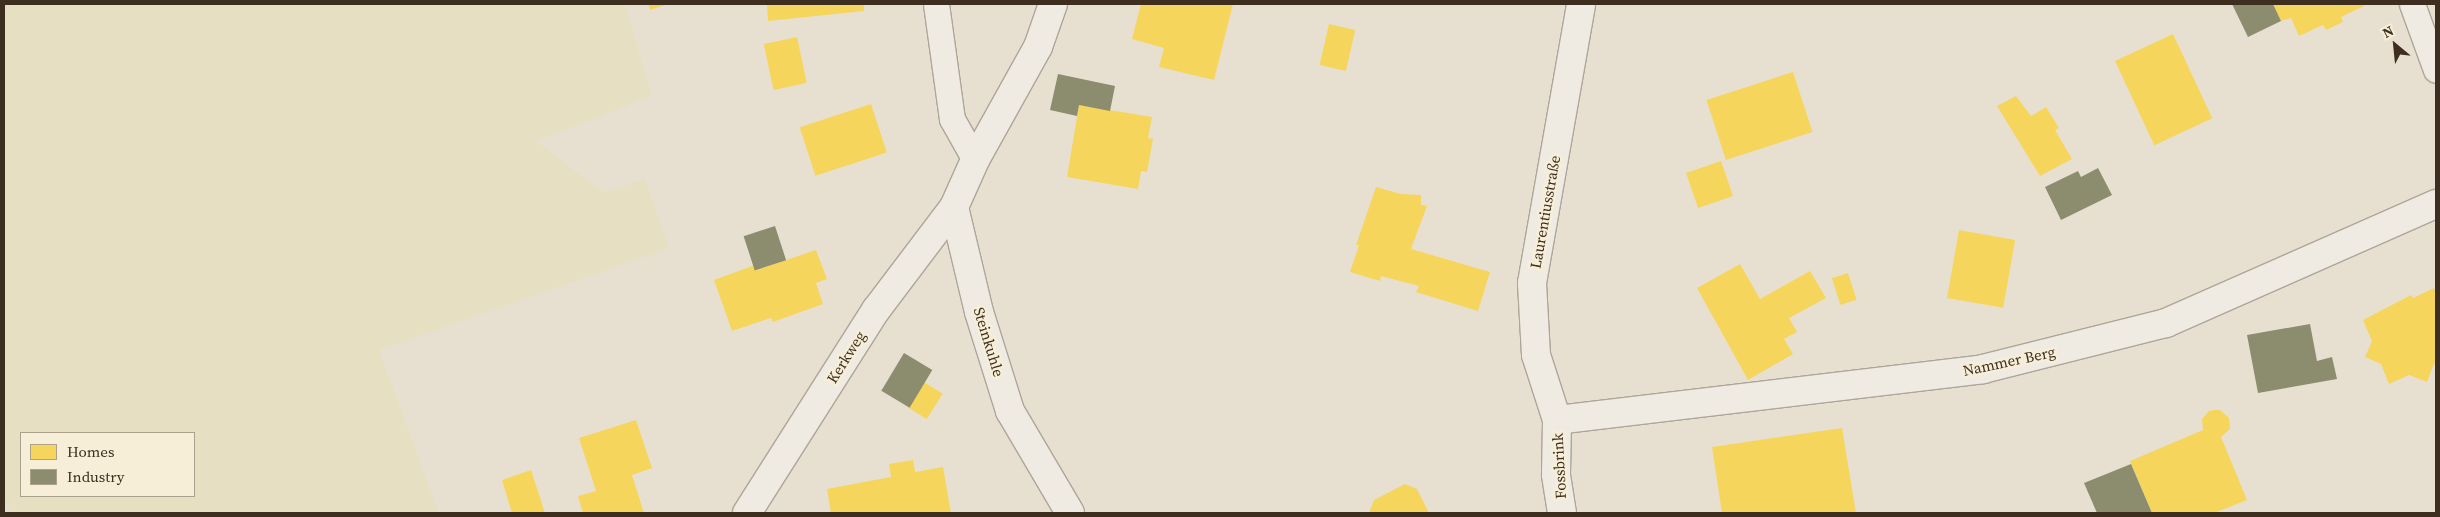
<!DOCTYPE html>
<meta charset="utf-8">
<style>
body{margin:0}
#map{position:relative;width:2440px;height:517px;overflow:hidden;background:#e7e0d1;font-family:"Source Serif 4",serif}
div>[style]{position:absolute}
.farmland>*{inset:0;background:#e6dfc2}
.homes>*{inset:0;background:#f6d55c;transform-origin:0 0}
.industry>*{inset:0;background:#8c8c6e;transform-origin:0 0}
.roads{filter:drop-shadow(1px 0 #ada599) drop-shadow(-1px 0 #ada599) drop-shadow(0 1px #ada599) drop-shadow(0 -1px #ada599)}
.lane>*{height:25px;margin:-12.5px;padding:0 12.5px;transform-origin:12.5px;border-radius:12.5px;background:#efebe3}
.street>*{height:28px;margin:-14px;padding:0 14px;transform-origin:14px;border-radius:14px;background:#efebe3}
span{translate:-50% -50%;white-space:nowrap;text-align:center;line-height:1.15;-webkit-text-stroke:5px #f7eed8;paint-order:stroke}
.street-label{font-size:15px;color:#3d2e20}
.frame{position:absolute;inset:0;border:5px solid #3d2e20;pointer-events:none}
.legend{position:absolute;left:20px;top:432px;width:175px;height:65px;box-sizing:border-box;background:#f7eed8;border:1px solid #ada18e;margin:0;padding:6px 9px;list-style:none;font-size:15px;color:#3d2e20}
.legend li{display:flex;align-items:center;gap:10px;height:25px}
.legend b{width:25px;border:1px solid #ada18e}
.north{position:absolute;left:2370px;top:20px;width:50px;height:50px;-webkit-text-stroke:4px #f7eed8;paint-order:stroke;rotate:332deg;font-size:14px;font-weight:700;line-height:20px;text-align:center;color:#3d2e20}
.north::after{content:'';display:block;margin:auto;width:18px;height:22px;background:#3d2e20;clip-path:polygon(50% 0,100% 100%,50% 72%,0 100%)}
</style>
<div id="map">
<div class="farmland">
<i style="clip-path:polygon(evenodd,4px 4px,625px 4px,652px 96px,536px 141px,604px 193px,645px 179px,669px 248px,379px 350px,439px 513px,10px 513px,4px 496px,4px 4px,21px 433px,194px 433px,194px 496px,21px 496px,21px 433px)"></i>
</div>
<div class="homes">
<i style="clip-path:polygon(648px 4px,669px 4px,650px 10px)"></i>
<i style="clip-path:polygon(767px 4px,864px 4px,864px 11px,768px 21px)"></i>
<i style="clip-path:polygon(1141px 4px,1233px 4px,1214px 80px,1159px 67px,1164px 48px,1132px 39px)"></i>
<i style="clip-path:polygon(2273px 4px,2364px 4px,2364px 6px,2341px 17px,2343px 22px,2326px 30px,2323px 25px,2299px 36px,2291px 18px,2281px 21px)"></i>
<i style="left:1329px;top:24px;width:27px;height:42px;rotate:13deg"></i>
<i style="left:2173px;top:34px;width:93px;height:64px;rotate:65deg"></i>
<i style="left:797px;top:37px;width:47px;height:34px;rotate:78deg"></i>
<i style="left:1793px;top:72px;width:63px;height:91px;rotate:72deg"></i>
<i style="clip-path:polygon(2016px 96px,2031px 116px,2046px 107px,2059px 128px,2055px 130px,2072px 159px,2040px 176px,1997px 106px)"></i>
<i style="left:871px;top:104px;width:51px;height:75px;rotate:72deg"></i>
<i style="clip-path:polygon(1079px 105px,1152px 117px,1148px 138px,1153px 139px,1147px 172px,1141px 171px,1138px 189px,1067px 177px)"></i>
<i style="left:1721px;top:161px;width:37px;height:37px;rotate:71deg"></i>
<i style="clip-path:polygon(1376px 187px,1401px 194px,1421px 195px,1421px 205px,1427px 206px,1411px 249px,1490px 272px,1478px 311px,1416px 292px,1419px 286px,1381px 276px,1380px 281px,1350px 272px,1359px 245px,1356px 245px)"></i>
<i style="left:1959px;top:230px;width:57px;height:69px;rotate:10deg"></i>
<i style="clip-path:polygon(816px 250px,827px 279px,816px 283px,823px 304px,773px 322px,771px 318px,732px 331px,714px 280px,755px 265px,757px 270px)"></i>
<i style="clip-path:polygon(1740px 264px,1760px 299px,1810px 271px,1826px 298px,1789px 318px,1797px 332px,1784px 339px,1793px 354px,1748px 380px,1697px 288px)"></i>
<i style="left:1848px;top:273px;width:28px;height:17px;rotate:72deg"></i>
<i style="clip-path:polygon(2434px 288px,2436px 294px,2436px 363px,2434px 364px,2427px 382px,2409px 375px,2389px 384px,2381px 364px,2365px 357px,2372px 341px,2363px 320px,2411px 295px,2413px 298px)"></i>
<i style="left:924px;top:382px;width:22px;height:30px;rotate:32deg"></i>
<i style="clip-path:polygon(2215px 410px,2220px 410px,2229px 418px,2230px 429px,2221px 437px,2247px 500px,2214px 513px,2152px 513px,2130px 461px,2203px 430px,2202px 419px,2209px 411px)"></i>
<i style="clip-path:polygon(636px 420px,652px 468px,632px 475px,644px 513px,583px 513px,578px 496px,596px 491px,579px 438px)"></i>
<i style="clip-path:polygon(1842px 428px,1856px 513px,1722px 513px,1712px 447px)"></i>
<i style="clip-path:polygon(913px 460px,915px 472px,943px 467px,951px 513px,831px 513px,827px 489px,891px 477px,889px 464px)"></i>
<i style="clip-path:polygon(531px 470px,545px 513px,512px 513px,502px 480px)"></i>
<i style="clip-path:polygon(1405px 484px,1417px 489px,1429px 513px,1369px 513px,1374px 500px)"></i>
</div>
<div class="industry">
<i style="clip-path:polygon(2232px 4px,2273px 4px,2281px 21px,2248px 37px)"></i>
<i style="clip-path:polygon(1058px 74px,1115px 86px,1110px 111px,1079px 105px,1077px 116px,1050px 110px)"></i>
<i style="clip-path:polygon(2098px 168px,2112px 195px,2061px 220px,2045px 187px,2078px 171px,2081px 177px)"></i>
<i style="left:775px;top:226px;width:36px;height:33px;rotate:72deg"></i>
<i style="clip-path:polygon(2310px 324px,2317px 361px,2332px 357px,2337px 379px,2258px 393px,2247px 335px)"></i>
<i style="left:904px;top:353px;width:33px;height:44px;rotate:31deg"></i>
<i style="clip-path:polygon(2131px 464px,2152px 513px,2097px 513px,2084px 483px)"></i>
</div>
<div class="roads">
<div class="lane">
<i style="left:936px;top:4px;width:116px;rotate:82.1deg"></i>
<i style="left:952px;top:119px;width:47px;rotate:60.7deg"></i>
<i style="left:2412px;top:4px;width:70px;rotate:70deg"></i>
</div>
<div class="street">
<i style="left:954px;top:207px;width:108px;rotate:76.6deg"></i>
<i style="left:979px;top:312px;width:104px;rotate:72.6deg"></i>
<i style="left:1010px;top:411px;width:118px;rotate:59.5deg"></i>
<i style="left:1557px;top:420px;width:429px;rotate:-6.8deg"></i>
<i style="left:1983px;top:369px;width:189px;rotate:-14.1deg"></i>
<i style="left:2166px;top:323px;width:295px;rotate:-23.8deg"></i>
<i style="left:747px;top:513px;width:241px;rotate:-57.6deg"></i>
<i style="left:876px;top:310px;width:129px;rotate:-52.9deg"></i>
<i style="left:954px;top:207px;width:51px;rotate:-65.9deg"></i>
<i style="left:975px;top:160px;width:129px;rotate:-60.9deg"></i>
<i style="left:1038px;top:47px;width:46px;rotate:-70.8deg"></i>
<i style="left:1562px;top:513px;width:39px;rotate:-99deg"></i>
<i style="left:1556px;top:474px;width:54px;rotate:-88.9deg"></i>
<i style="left:1557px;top:420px;width:68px;rotate:-107.9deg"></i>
<i style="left:1536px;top:355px;width:72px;rotate:-93.2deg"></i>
<i style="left:1532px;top:283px;width:283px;rotate:-80deg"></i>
</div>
</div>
<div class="street-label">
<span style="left:1545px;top:212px;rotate:-80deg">Laurentiusstraße</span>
<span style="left:989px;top:342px;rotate:73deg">Steinkuhle</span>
<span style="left:846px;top:357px;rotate:-58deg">Kerkweg</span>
<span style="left:2009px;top:361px;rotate:-12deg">Nammer Berg</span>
<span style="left:1559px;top:466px;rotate:-93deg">Fossbrink</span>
</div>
<div class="frame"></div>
<ul class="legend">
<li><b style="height:14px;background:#f6d55c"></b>Homes</li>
<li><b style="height:14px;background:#8c8c6e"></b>Industry</li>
</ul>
<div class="north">N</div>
</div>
